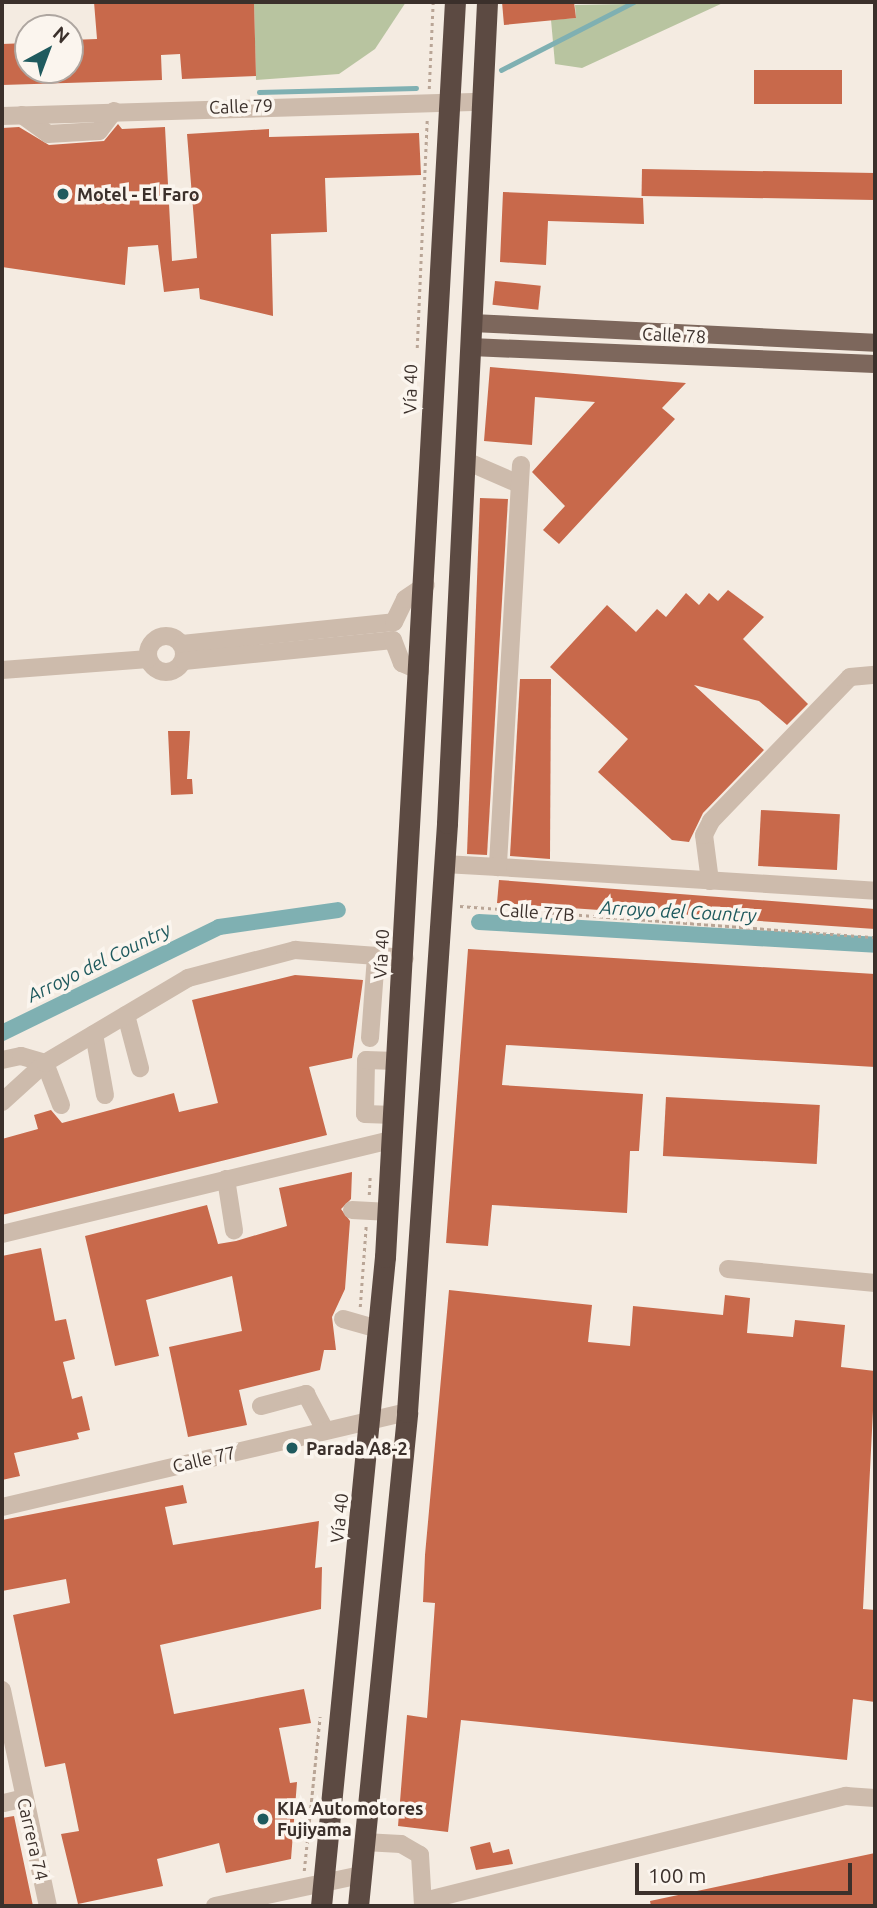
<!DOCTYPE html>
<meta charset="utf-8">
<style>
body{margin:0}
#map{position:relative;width:877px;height:1908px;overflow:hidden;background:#f4ebe1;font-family:Ubuntu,sans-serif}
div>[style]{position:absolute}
.green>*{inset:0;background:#b8c4a0}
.stream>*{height:4.5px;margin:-2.25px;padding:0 2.25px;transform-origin:2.25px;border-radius:2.25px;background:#7fb0b2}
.canal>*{height:16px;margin:-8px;padding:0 8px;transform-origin:8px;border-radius:8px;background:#7fb0b2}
.building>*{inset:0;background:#c8694b;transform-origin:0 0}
.path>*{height:2.5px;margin-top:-1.25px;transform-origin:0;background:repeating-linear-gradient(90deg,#b9a596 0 3.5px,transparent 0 7px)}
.minor>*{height:18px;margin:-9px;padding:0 9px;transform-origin:9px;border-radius:9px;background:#cdbbac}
.minor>.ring{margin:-9px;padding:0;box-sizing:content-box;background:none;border:18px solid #cdbbac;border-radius:50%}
.major>*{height:18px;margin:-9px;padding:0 9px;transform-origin:9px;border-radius:9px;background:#7d675c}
.highway>*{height:21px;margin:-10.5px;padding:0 10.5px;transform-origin:10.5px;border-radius:10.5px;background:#5c4a42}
.dots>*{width:19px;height:19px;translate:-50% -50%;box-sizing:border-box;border:4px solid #fbf5ee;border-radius:50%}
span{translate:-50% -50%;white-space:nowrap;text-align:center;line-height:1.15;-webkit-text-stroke:7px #fbf5ee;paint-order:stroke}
.street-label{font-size:18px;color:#3b302b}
.poi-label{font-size:18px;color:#3b302b;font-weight:700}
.left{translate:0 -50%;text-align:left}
.water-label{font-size:19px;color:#1f5a5e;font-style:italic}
.frame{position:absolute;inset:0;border:4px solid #3b302b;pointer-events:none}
.north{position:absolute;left:14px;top:14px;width:70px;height:70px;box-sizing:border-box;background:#fbf5ee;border:2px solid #aea6a0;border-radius:50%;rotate:41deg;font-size:19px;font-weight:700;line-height:28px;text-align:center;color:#3b302b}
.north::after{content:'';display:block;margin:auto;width:24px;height:32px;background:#1f5a5e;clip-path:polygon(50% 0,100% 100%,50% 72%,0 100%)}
.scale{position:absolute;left:635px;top:1863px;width:217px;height:32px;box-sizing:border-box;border:4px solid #3b302b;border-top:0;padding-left:9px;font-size:21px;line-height:24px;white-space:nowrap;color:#3b302b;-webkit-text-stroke:5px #fbf5ee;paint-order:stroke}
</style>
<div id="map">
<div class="green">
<i style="clip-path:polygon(254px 2px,406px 2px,375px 49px,339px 74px,256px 80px)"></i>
<i style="clip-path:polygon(725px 2px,582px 68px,555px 64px,551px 20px,576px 18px,575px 5px)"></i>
</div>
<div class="stream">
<i style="left:501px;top:70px;width:149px;rotate:-27.1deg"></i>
<i style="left:259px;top:92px;width:157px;rotate:-1.5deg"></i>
</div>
<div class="canal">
<i style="left:479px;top:922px;width:397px;rotate:3.3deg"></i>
<i style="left:2px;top:1033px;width:242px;rotate:-26deg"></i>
<i style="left:219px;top:927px;width:120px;rotate:-8.1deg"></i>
</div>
<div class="building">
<i style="clip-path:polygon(94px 2px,254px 2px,256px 76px,182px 79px,180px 54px,161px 55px,162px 80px,2px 85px,2px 44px,28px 43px,28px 70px,70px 70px,70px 40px,97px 39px)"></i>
<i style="clip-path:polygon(502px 2px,574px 2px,576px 18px,504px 25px)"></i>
<i style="left:754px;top:70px;width:88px;height:34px"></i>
<i style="clip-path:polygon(118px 124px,122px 129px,165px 127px,172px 261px,197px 258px,187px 134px,269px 129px,269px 137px,419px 133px,421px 175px,325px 178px,327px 232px,271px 234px,273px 316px,200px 299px,199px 288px,164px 292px,158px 245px,128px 247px,125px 285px,2px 267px,2px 128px,19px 127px,49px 145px,104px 141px)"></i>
<i style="left:642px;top:169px;width:233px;height:27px;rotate:1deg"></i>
<i style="clip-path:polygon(503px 192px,643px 198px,644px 224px,548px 221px,546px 265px,500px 262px)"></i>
<i style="left:495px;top:281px;width:46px;height:24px;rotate:6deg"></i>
<i style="clip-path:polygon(490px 367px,686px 383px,662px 408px,675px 419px,559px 544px,543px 530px,565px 506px,532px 472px,595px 402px,535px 397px,532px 445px,484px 441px)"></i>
<i style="clip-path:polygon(480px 498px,508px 499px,487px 855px,467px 854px)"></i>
<i style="clip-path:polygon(728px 590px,764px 617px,743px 639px,808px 704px,787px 725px,759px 701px,694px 685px,764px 750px,703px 813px,689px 842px,672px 840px,598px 772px,628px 739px,550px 667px,607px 605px,636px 632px,657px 609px,666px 617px,686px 593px,699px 605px,709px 593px,718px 601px)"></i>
<i style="clip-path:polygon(520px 679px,551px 679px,550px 859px,510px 856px)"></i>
<i style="clip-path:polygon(168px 731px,190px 731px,187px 779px,192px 779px,193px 794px,171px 795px)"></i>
<i style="left:761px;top:810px;width:79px;height:56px;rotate:3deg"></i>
<i style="clip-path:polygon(499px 880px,875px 909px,875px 929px,497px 903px)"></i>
<i style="clip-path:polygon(468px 949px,875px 974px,875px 1067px,506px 1045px,502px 1085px,643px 1094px,639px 1151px,630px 1151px,627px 1213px,492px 1205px,488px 1246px,446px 1243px)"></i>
<i style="clip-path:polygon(295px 975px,363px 980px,352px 1058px,309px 1067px,327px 1135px,2px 1215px,2px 1139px,38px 1129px,34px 1115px,51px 1110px,62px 1123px,174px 1093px,179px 1112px,218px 1103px,192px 1000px)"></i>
<i style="left:666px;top:1097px;width:154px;height:59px;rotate:3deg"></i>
<i style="clip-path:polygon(352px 1172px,351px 1199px,341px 1209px,350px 1221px,345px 1289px,332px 1317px,336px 1350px,324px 1350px,320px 1370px,239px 1390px,247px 1425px,188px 1437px,169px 1347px,242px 1331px,232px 1276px,146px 1300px,159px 1356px,115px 1366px,85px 1236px,207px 1205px,218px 1244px,236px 1241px,287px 1226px,279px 1188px)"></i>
<i style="clip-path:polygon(41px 1248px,55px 1321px,66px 1319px,75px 1359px,63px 1362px,72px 1399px,82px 1396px,90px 1430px,77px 1433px,79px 1439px,14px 1453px,20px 1476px,2px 1480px,2px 1256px)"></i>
<i style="clip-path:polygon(449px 1290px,592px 1305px,588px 1342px,630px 1346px,633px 1306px,723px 1315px,725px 1295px,750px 1298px,747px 1333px,793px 1337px,795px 1320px,845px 1325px,841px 1367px,875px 1371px,863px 1609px,875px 1610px,875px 1702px,853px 1699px,847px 1760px,461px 1720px,448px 1832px,398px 1826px,407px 1715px,427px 1718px,435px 1603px,423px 1602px,425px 1555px)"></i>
<i style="clip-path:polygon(183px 1485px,187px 1503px,165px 1507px,173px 1545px,319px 1521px,315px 1568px,322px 1567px,321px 1609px,160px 1645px,174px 1714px,304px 1689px,311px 1723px,279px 1728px,290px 1783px,297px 1782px,291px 1859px,226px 1873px,219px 1843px,157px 1859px,163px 1886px,78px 1904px,61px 1834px,79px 1831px,65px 1763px,45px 1767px,13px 1615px,70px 1603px,66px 1579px,2px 1591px,2px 1520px)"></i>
<i style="clip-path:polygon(14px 1816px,19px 1840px,33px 1906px,2px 1906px,2px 1818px)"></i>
<i style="clip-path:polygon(490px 1842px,493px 1853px,509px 1849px,513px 1864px,476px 1870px,470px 1847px)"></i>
<i style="clip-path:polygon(875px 1853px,875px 1906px,651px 1906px,650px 1901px)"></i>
</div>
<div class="path">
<i style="left:429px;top:89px;width:87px;rotate:-87.4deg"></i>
<i style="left:417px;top:348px;width:228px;rotate:-87.5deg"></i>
<i style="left:460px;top:906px;width:416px;rotate:4.3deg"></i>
<i style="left:369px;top:1195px;width:21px;rotate:-87deg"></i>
<i style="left:360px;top:1307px;width:81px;rotate:-85.8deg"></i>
<i style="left:304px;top:1871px;width:155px;rotate:-84.1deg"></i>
</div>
<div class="minor">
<i style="left:22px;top:115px;width:32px;rotate:36deg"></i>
<i style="left:48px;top:134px;width:51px;rotate:-3.4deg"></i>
<i style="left:99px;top:131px;width:25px;rotate:-53deg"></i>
<i style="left:2px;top:116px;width:479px;rotate:-1.7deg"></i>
<i style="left:466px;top:461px;width:58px;rotate:23.5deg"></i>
<i style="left:521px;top:465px;width:403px;rotate:93.3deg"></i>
<i style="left:498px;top:867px;width:378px;rotate:3.6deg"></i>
<i class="ring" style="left:148px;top:636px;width:18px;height:18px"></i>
<i style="left:182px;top:644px;width:213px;rotate:-5.9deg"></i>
<i style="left:394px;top:622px;width:25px;rotate:-64deg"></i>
<i style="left:405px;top:599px;width:25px;rotate:-34deg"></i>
<i style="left:184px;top:661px;width:210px;rotate:-5.7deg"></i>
<i style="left:393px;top:640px;width:25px;rotate:69deg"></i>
<i style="left:402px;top:663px;width:20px;rotate:24deg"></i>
<i style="left:2px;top:670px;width:147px;rotate:-4.3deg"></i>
<i style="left:444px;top:864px;width:54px;rotate:3.2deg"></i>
<i style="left:710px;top:881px;width:46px;rotate:-97.4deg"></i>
<i style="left:704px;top:835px;width:16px;rotate:-63deg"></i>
<i style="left:711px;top:821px;width:200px;rotate:-46deg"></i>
<i style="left:850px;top:677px;width:25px;rotate:-5deg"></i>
<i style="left:126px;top:1015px;width:55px;rotate:75.2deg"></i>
<i style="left:94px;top:1034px;width:62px;rotate:79.8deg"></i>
<i style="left:370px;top:1038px;width:81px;rotate:-85.8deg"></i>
<i style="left:2px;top:1060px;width:19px;rotate:-12deg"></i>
<i style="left:21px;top:1056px;width:25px;rotate:16deg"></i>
<i style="left:45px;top:1063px;width:45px;rotate:69.1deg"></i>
<i style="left:2px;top:1102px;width:58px;rotate:-42.2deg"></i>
<i style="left:45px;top:1063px;width:166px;rotate:-30.7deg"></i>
<i style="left:188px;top:978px;width:111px;rotate:-14.7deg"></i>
<i style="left:295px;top:950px;width:110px;rotate:4.2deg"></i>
<i style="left:394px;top:1115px;width:29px;rotate:-178deg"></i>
<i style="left:365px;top:1114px;width:54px;rotate:-88.9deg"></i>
<i style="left:366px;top:1060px;width:30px;rotate:2deg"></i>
<i style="left:226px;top:1179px;width:52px;rotate:81.1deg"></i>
<i style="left:352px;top:1210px;width:33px;rotate:3deg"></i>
<i style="left:2px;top:1234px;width:401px;rotate:-13.6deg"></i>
<i style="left:728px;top:1269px;width:148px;rotate:5.4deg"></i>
<i style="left:343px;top:1319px;width:37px;rotate:16deg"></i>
<i style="left:261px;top:1406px;width:47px;rotate:-14.9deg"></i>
<i style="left:306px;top:1394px;width:41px;rotate:62.2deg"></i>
<i style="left:2px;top:1507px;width:416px;rotate:-13.2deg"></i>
<i style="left:2px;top:1690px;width:221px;rotate:78deg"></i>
<i style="left:4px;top:1803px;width:21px;rotate:-14deg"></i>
<i style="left:364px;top:1842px;width:37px;rotate:3deg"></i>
<i style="left:401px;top:1844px;width:22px;rotate:30deg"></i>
<i style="left:420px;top:1855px;width:51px;rotate:86.6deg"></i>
<i style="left:424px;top:1901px;width:435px;rotate:-14deg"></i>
<i style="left:846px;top:1796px;width:29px;rotate:4deg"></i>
<i style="left:215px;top:1906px;width:149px;rotate:-12deg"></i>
</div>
<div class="major">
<i style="left:472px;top:323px;width:403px;rotate:2.8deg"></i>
<i style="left:471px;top:347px;width:404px;rotate:2.4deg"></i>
</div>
<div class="highway">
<i style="left:321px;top:1906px;width:652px;rotate:-84.37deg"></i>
<i style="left:385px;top:1257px;width:1257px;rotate:-86.81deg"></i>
<i style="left:358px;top:1906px;width:496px;rotate:-84.3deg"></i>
<i style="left:407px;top:1412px;width:590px;rotate:-86.11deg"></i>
<i style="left:447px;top:823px;width:822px;rotate:-87.21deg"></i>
</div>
<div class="dots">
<i style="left:63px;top:194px;background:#1f5a5e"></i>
<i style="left:292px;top:1448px;background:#1f5a5e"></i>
<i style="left:263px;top:1819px;background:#1f5a5e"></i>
</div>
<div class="street-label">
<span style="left:241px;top:106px;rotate:-2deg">Calle 79</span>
<span style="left:674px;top:335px;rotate:3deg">Calle 78</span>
<span style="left:410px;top:389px;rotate:-89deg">Vía 40</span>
<span style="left:537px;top:912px;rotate:4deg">Calle 77B</span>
<span style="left:381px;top:954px;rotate:-87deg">Vía 40</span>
<span style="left:204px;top:1459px;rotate:-13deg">Calle 77</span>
<span style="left:339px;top:1518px;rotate:-84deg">Vía 40</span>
<span style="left:33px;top:1839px;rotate:77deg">Carrera 74</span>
</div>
<div class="poi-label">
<span class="left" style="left:77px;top:194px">Motel - El Faro</span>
<span class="left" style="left:306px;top:1448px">Parada A8-2</span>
<span class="left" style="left:277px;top:1819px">KIA Automotores<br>Fujiyama</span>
</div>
<div class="water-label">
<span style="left:678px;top:912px;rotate:3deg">Arroyo del Country</span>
<span style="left:99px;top:963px;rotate:-26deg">Arroyo del Country</span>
</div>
<div class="frame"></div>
<div class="north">N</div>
<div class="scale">100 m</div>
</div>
